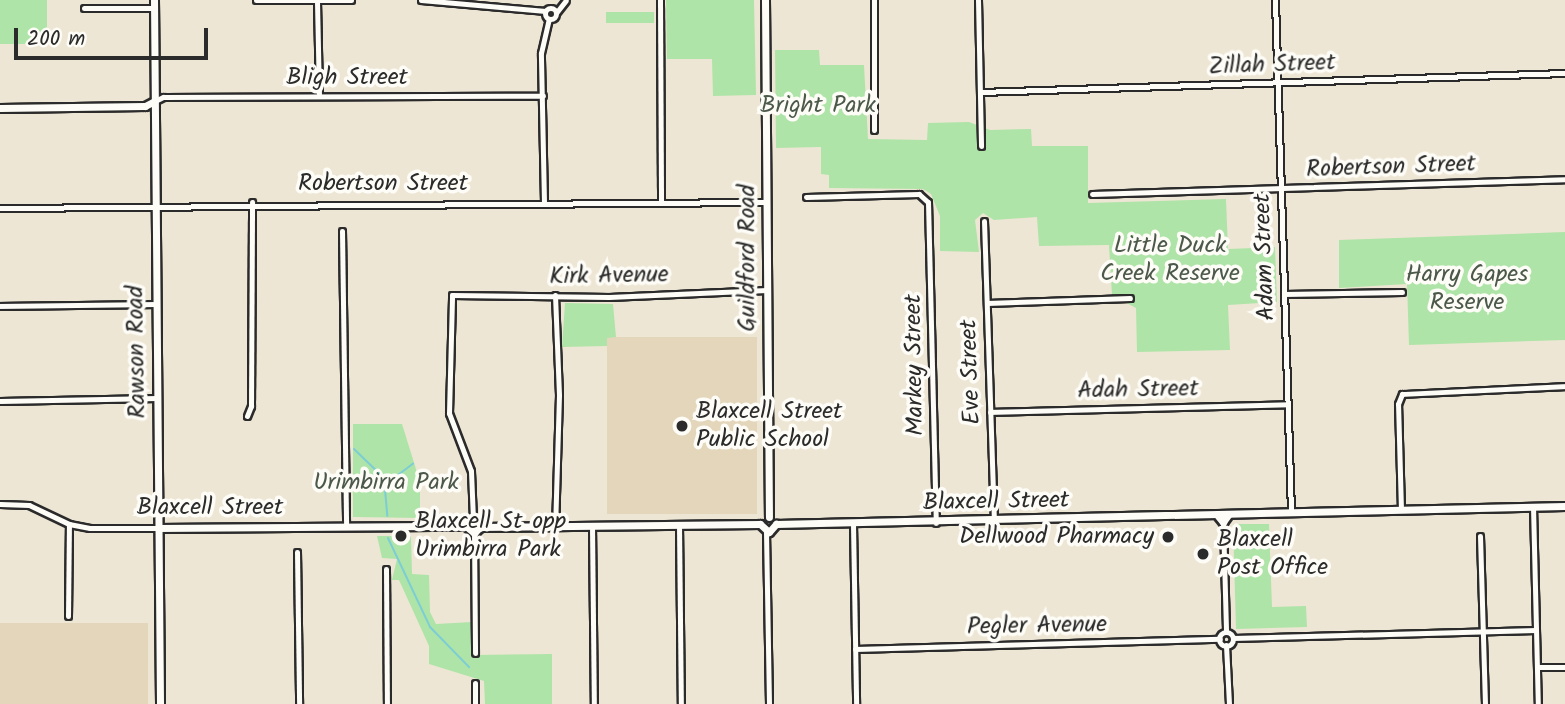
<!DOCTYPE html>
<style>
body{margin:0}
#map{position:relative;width:1565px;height:704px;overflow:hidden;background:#eee6d4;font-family:Kalam,sans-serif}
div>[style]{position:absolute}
.built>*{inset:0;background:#e3d6bb;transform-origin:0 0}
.green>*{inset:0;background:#aee4a7;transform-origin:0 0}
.stream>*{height:2px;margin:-1px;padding:0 1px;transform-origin:1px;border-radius:1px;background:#7ccdd5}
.roads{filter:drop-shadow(2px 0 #2b2b2b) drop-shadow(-2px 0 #2b2b2b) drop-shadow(0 2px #2b2b2b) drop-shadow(0 -2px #2b2b2b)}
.street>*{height:5px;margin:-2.5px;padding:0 2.5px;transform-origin:2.5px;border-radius:2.5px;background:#fdfcf7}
.street>.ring{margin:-2.5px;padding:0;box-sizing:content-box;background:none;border:5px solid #fdfcf7;border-radius:50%}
.secondary>*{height:7px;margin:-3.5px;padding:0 3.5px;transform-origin:3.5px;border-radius:3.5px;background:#fdfcf7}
.dots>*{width:19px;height:19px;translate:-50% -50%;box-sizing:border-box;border:4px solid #fdfcf7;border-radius:50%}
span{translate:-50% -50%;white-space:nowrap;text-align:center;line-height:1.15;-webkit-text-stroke:7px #fdfcf7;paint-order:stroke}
.street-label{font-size:24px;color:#2b2b2b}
.park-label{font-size:24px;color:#4c594a}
.poi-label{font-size:24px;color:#2b2b2b}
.left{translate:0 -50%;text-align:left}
.right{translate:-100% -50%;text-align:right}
.scale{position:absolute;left:14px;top:28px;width:194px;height:32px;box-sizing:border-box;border:4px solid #2b2b2b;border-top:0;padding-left:9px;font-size:21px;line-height:24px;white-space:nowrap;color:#2b2b2b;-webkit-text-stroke:5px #fdfcf7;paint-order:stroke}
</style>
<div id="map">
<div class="built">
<i style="left:757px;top:337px;width:177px;height:150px;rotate:90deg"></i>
<i style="left:0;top:623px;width:148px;height:81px"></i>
</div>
<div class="green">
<i style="left:0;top:0;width:47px;height:44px"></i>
<i style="clip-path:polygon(666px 0,754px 0,756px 95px,713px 96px,712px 59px,667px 59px)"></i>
<i style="left:654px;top:12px;width:11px;height:48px;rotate:90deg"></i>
<i style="clip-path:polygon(775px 50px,819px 50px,820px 65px,864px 65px,868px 139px,927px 140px,928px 123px,969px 122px,990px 130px,1031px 129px,1032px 146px,1088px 146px,1088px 203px,1226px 199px,1228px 249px,1275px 247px,1277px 302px,1228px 305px,1230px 350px,1137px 352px,1136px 308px,1112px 295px,1109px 245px,1039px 246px,1037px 217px,994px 220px,983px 213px,975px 220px,979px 252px,940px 251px,940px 216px,931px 194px,923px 189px,829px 188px,829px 175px,821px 174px,821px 147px,776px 148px)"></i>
<i style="clip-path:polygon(1565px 232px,1565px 340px,1409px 345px,1407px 284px,1339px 288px,1339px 240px)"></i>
<i style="clip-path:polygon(565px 303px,613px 304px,616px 337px,607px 338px,607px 346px,562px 347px)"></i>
<i style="clip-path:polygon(353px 424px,402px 424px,420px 482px,420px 518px,353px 517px)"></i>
<i style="clip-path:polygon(1233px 524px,1269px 524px,1272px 607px,1306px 606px,1307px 627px,1236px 629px)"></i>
<i style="clip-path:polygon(377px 536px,411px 536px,412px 574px,429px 575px,430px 612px,436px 624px,472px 622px,473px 655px,552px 654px,552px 704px,485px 704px,484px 681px,429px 664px,429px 646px,399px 580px,392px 580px,397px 559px,382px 558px)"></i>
</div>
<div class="stream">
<i style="left:354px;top:449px;width:42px;rotate:44deg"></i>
<i style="left:384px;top:478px;width:38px;rotate:85deg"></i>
<i style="left:386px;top:484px;width:34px;rotate:-37deg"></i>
<i style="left:388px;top:538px;width:98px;rotate:64.7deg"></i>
<i style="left:430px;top:627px;width:56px;rotate:45.7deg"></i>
</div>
<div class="roads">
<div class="street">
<i style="left:256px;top:0;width:95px"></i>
<i style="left:421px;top:0;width:125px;rotate:5deg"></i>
<i style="left:660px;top:0;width:200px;rotate:89.7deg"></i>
<i style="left:874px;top:0;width:130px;rotate:90deg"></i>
<i style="left:978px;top:0;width:146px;rotate:88.8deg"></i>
<i style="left:1275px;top:0;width:513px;rotate:88.21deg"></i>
<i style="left:317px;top:1px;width:95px;rotate:88.8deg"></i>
<i style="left:84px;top:8px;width:70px"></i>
<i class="ring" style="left:545.5px;top:8.5px;width:6px;height:6px"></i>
<i style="left:556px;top:13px;width:16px;rotate:-52deg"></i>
<i style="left:980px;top:92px;width:585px;rotate:-1.86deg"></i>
<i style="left:155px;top:101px;width:9px;rotate:-27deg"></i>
<i style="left:163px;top:97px;width:380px;rotate:-0.2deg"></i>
<i style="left:1092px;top:194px;width:473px;rotate:-1.8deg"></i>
<i style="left:806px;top:197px;width:113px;rotate:-1.5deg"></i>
<i style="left:919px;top:194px;width:12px;rotate:42deg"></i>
<i style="left:928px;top:202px;width:321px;rotate:88.6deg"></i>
<i style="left:544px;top:202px;width:149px;rotate:-91.2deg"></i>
<i style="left:541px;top:53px;width:35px;rotate:-77deg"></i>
<i style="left:0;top:208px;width:767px;rotate:-0.45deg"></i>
<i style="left:984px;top:221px;width:300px;rotate:88.1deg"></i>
<i style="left:342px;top:231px;width:295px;rotate:89.2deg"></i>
<i style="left:1284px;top:294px;width:118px;rotate:-1deg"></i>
<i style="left:555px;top:295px;width:100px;rotate:87.7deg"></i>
<i style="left:559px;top:395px;width:131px;rotate:91.7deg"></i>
<i style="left:987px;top:303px;width:143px;rotate:-2deg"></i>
<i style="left:0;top:306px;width:155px;rotate:-0.7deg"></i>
<i style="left:0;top:401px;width:157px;rotate:-1.1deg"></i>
<i style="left:990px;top:412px;width:297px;rotate:-1.5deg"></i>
<i style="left:247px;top:416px;width:11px;rotate:-68deg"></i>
<i style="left:251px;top:406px;width:204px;rotate:-89.7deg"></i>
<i style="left:0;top:504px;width:29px;rotate:2deg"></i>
<i style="left:29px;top:505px;width:44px;rotate:25.4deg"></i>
<i style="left:69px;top:524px;width:21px;rotate:11deg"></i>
<i style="left:90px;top:528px;width:68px"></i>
<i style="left:1533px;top:506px;width:198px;rotate:88.6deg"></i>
<i style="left:1401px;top:510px;width:106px;rotate:-91.6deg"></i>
<i style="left:1398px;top:404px;width:11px;rotate:-68deg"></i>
<i style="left:1402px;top:394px;width:163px;rotate:-2.8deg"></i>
<i style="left:473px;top:519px;width:48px;rotate:-92.4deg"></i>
<i style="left:471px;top:471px;width:62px;rotate:-110.8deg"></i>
<i style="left:449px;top:413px;width:118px;rotate:-88.5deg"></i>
<i style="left:452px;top:295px;width:157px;rotate:0.7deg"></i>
<i style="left:609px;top:297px;width:158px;rotate:-2.5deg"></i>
<i style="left:1223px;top:522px;width:110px;rotate:88.4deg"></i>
<i style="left:853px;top:524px;width:180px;rotate:89deg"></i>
<i style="left:679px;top:525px;width:179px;rotate:89.4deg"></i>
<i style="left:592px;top:526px;width:178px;rotate:89.4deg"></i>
<i style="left:766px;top:532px;width:172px;rotate:89deg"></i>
<i style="left:474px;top:533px;width:120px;rotate:89.5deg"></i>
<i style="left:1480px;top:536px;width:168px;rotate:88.3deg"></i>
<i style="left:297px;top:552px;width:152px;rotate:89.2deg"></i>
<i style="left:386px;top:569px;width:135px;rotate:89.6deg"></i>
<i style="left:68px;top:616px;width:92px;rotate:-89.4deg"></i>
<i class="ring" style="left:1219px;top:632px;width:9px;height:9px"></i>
<i style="left:1233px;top:638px;width:303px;rotate:-1.5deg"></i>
<i style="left:1226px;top:645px;width:59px;rotate:87.1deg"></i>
<i style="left:855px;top:649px;width:365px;rotate:-1.6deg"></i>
<i style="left:1537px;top:667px;width:28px"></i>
<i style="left:475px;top:683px;width:21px;rotate:90deg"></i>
</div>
<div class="secondary">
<i style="left:154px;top:0;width:704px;rotate:89.51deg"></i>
<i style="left:765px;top:0;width:517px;rotate:89.56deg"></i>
<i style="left:0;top:108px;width:145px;rotate:-0.8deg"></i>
<i style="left:145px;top:106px;width:9px;rotate:-27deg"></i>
<i style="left:1218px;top:516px;width:8px;rotate:50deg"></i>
<i style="left:1223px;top:522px;width:9px;rotate:-54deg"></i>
<i style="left:760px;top:524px;width:12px;rotate:42deg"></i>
<i style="left:769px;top:532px;width:11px;rotate:-49deg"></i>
<i style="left:776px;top:524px;width:789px;rotate:-1.31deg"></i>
<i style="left:466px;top:526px;width:10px;rotate:-45deg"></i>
<i style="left:473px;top:519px;width:11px;rotate:49deg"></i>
<i style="left:466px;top:526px;width:11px;rotate:41deg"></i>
<i style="left:474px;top:533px;width:8px;rotate:-45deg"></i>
<i style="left:480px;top:527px;width:280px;rotate:-0.6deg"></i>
<i style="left:158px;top:528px;width:308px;rotate:-0.4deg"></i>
</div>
</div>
<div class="dots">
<i style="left:682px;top:426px;background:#2b2b2b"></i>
<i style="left:401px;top:536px;background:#2b2b2b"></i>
<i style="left:1168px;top:537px;background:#2b2b2b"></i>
<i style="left:1203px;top:554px;background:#2b2b2b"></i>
</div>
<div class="street-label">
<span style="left:1272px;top:65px;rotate:-2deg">Zillah Street</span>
<span style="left:347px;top:78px">Bligh Street</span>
<span style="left:1391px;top:167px;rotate:-2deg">Robertson Street</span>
<span style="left:383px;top:184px">Robertson Street</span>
<span style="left:1265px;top:257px;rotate:-92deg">Adam Street</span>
<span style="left:748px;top:258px;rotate:-90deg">Guildford Road</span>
<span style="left:609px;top:276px;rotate:-1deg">Kirk Avenue</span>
<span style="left:137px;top:352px;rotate:-91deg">Rawson Road</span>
<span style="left:915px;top:365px;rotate:-91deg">Markey Street</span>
<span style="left:971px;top:372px;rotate:-92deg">Eve Street</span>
<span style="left:1138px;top:390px;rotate:-1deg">Adah Street</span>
<span style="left:996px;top:502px;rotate:-1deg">Blaxcell Street</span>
<span style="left:210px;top:508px">Blaxcell Street</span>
<span style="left:1037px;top:626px;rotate:-1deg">Pegler Avenue</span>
</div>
<div class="park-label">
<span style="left:818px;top:106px">Bright Park</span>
<span style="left:1170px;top:260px">Little Duck<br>Creek Reserve</span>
<span style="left:1467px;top:289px">Harry Gapes<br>Reserve</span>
<span style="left:386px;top:483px">Urimbirra Park</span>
</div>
<div class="poi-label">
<span class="left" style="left:696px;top:426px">Blaxcell Street<br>Public School</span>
<span class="left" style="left:415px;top:536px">Blaxcell St opp<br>Urimbirra Park</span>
<span class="right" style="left:1154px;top:537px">Dellwood Pharmacy</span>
<span class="left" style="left:1217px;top:554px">Blaxcell<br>Post Office</span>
</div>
<div class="scale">200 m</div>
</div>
